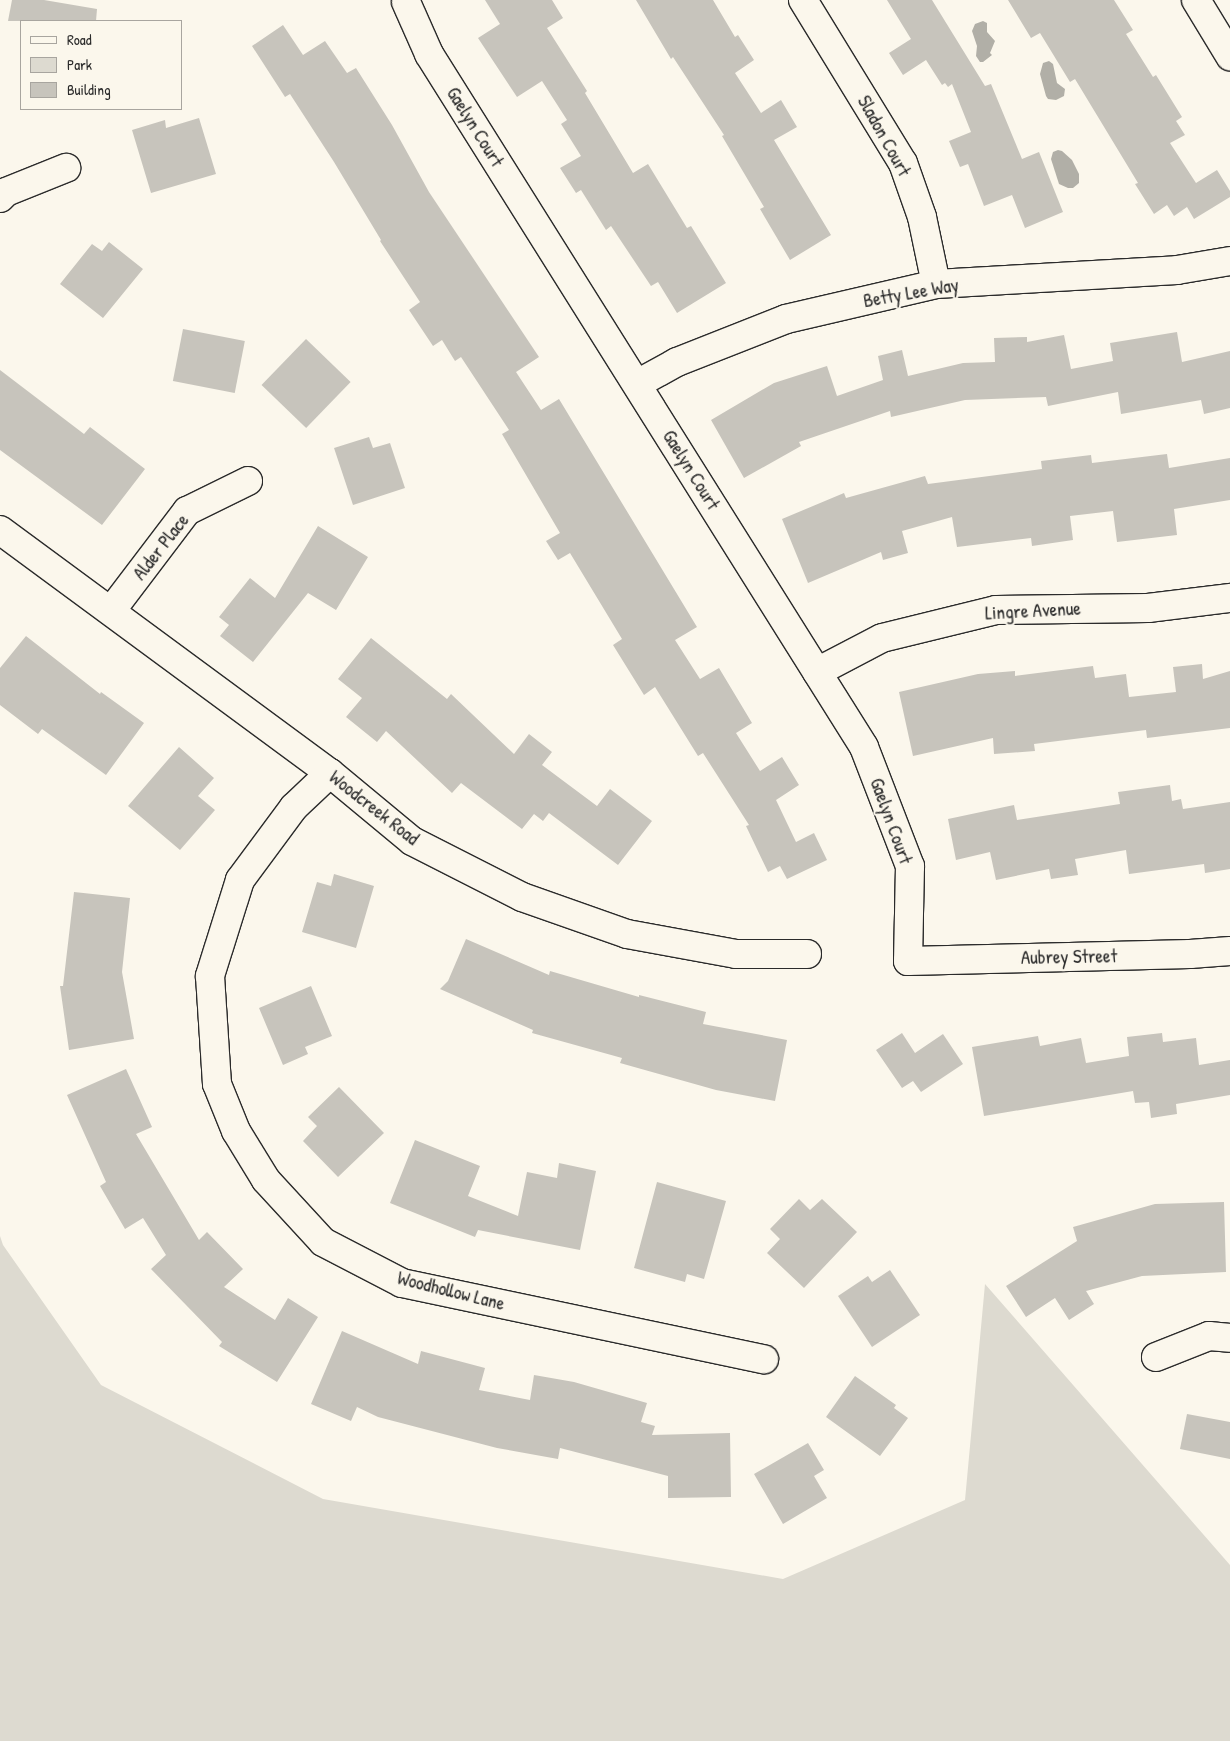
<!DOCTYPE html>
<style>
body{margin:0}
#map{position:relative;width:1230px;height:1741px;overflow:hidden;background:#fbf7ec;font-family:"Patrick Hand",sans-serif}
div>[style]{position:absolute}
.green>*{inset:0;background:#dddad0}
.water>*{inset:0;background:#b1afa7}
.building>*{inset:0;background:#c7c4bc;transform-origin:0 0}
.roads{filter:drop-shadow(1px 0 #2b2b2b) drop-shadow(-1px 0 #2b2b2b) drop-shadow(0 1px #2b2b2b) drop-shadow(0 -1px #2b2b2b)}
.street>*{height:28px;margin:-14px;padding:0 14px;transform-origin:14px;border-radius:14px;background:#fbf7ec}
span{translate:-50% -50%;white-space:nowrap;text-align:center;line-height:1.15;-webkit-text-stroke:4px #fbf7ec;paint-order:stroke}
.street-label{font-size:19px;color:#2b2b2b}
.legend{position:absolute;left:20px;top:20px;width:162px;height:90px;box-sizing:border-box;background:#fbf7ec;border:1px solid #a8a59f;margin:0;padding:6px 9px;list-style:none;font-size:15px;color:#2b2b2b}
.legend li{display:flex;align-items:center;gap:10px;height:25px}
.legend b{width:25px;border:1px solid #a8a59f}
</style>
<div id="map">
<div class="green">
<i style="clip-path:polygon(0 1236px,3px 1245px,101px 1385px,323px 1499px,783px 1579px,965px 1500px,985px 1284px,1230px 1565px,1230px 1741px,0 1741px)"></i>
</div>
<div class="water">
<i style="clip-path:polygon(983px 21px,987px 23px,987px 32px,995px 41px,990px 53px,992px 55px,983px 62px,980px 62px,976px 56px,977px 46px,972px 31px,975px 24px)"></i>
<i style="clip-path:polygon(1049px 61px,1053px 64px,1057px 83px,1065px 89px,1064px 96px,1056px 100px,1048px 99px,1046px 96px,1040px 74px,1043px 63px)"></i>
<i style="clip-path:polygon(1058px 150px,1062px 151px,1072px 160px,1079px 174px,1079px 183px,1073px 188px,1068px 188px,1059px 184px,1051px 159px,1053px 152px)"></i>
</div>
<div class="building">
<i style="clip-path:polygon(12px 0,44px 0,97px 9px,96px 21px,8px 21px)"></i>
<i style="clip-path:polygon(485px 0,552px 0,563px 18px,547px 28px,587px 91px,585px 93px,633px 173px,648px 164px,687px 228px,691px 226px,726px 283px,677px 313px,658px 282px,651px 286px,611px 226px,606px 230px,581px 190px,576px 193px,560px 168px,581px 156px,561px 124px,567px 120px,542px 81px,517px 97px,478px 38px,500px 24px)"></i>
<i style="clip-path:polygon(636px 0,713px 0,735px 37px,738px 35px,754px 60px,735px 73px,761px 113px,781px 100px,797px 127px,774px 140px,831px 235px,790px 260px,760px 209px,764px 207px,722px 136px,724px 135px,673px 57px,671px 59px)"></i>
<i style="clip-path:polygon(887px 0,932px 0,985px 86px,991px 84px,1022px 159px,1039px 152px,1063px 212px,1025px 228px,1012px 195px,984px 206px,968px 164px,960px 167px,949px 141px,971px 132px,952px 84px,948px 87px,945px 83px,942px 85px,926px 60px,903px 75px,889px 53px,911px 39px)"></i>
<i style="clip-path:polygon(1008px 0,1114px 0,1133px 30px,1126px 34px,1153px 77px,1156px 75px,1182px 117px,1176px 121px,1185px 135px,1170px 143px,1196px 183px,1217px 170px,1230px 191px,1230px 197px,1194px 219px,1187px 207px,1174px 216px,1167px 205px,1154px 214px,1135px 184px,1138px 183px,1075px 79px,1070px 82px,1040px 33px,1031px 38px)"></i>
<i style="clip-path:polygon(283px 25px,303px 55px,325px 41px,347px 73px,356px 68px,392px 125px,429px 192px,539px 357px,516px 372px,541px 410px,559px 399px,697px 627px,675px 640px,700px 679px,719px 668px,752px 723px,736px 733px,760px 771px,782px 757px,799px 785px,776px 800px,796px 842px,814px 833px,827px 860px,787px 879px,780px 866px,768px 872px,746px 826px,749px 825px,703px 753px,698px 756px,655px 687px,644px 695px,613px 645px,622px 639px,570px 553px,558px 560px,546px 541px,560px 533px,502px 434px,509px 430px,461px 357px,455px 361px,442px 340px,433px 346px,409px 310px,420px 302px,380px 241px,381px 240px,334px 162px,290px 94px,285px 97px,252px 46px)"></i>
<i style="clip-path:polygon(199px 118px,216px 174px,151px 193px,132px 130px,165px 120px,166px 128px)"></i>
<i style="clip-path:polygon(109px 242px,143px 269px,103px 318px,60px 284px,92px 244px,102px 251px)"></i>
<i style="left:183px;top:329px;width:63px;height:53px;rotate:11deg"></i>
<i style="clip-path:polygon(1177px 332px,1182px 362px,1230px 351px,1230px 408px,1204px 414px,1201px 400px,1121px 414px,1118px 392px,1048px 406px,1046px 397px,965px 400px,891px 417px,890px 411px,799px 442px,801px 446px,744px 478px,711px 420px,774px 383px,827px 366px,837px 396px,883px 380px,878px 356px,902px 350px,908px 376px,963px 363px,995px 362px,994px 338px,1027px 337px,1027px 342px,1064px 335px,1071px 369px,1113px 361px,1110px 343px)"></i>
<i style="left:306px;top:339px;width:62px;height:64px;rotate:44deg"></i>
<i style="clip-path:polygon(0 370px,84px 434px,90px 427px,145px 469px,102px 525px,0 450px)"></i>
<i style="clip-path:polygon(369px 437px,373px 448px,390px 443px,405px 488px,353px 505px,334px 448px)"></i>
<i style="clip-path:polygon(1167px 454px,1169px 468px,1230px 458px,1230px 500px,1174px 509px,1177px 535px,1117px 542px,1113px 511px,1070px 516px,1073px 540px,1032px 546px,1031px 538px,957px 547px,952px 517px,902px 531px,908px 553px,883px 560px,881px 552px,808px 583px,782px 519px,844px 493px,846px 498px,925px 476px,928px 484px,1042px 469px,1041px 461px,1091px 455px,1092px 463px)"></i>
<i style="clip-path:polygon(318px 526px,368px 557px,336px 610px,308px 593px,253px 662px,220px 636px,229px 625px,219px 617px,250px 578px,275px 598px)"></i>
<i style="clip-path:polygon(26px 636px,100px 694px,101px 692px,144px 723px,106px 775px,42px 729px,38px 734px,0 705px,0 668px)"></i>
<i style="clip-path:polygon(371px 638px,447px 699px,451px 694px,514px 754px,529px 734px,552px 752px,542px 765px,597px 806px,610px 789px,652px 821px,618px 865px,549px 813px,543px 821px,534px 814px,522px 829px,461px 783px,452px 793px,386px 731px,377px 742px,346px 717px,362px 698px,338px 679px)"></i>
<i style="clip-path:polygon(1202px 664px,1203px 679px,1230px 671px,1230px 728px,1147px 738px,1146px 730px,1034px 744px,1035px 751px,994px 754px,993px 738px,913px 756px,899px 692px,978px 674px,1015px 671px,1015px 676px,1093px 666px,1095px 678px,1126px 674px,1129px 697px,1176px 692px,1173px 667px)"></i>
<i style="clip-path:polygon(179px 747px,214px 778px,198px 796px,215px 810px,180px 850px,128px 806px)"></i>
<i style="clip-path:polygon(1170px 785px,1172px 801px,1181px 799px,1183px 809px,1230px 802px,1230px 869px,1205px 873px,1204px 864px,1129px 874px,1126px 850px,1075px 859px,1078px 875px,1051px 879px,1049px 869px,996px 880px,990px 852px,956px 860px,948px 819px,1014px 805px,1017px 820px,1120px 804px,1118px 792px)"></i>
<i style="clip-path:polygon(334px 874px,374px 886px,356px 948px,302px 932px,317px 882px,331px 886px)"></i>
<i style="clip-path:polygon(74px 892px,130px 898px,122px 972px,134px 1039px,69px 1050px,60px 986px,63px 986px)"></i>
<i style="clip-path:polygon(466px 939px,549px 975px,550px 971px,639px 997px,639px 995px,706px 1012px,703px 1024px,787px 1040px,775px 1101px,716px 1090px,620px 1063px,622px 1058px,532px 1033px,533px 1030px,440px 989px,448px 981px)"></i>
<i style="clip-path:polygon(311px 986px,332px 1036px,305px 1047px,308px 1054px,283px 1065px,259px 1008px)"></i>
<i style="clip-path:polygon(902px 1033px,915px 1053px,943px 1034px,963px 1064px,921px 1092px,913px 1081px,902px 1088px,876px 1050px)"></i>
<i style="clip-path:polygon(1162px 1033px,1163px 1042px,1196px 1038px,1199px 1065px,1230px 1060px,1230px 1095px,1176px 1104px,1177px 1114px,1151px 1118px,1149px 1102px,1135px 1103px,1133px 1091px,984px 1116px,972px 1047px,1038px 1036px,1040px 1046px,1081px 1038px,1086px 1063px,1129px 1056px,1127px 1037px)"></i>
<i style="clip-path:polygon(126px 1069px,152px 1127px,136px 1134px,199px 1240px,207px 1232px,243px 1269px,224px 1287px,275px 1320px,288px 1298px,318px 1317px,277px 1382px,219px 1346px,222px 1342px,151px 1269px,166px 1255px,143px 1218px,125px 1229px,100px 1186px,106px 1182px,67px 1095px)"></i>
<i style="clip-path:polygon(339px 1087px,384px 1133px,338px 1177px,303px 1141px,317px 1126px,308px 1117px)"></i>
<i style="clip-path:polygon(415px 1140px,480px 1166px,468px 1196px,518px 1216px,527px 1172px,557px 1178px,559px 1163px,596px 1171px,580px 1250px,478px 1230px,475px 1237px,390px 1203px)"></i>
<i style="clip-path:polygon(657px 1182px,726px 1201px,704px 1279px,687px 1274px,685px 1282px,634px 1268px)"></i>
<i style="clip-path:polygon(799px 1199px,810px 1210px,822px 1199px,857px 1232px,804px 1288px,767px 1253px,780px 1239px,770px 1229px)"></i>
<i style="clip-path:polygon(1224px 1202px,1226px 1272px,1142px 1276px,1086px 1291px,1094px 1304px,1069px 1320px,1055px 1298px,1026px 1317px,1006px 1286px,1077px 1241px,1073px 1227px,1155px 1204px)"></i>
<i style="clip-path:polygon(890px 1270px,920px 1315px,872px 1347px,838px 1296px,868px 1276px,872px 1282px)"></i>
<i style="clip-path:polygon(342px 1331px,418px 1364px,421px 1351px,485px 1368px,479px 1390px,530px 1400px,534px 1375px,574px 1382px,647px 1403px,641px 1422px,655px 1426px,652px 1435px,730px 1433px,731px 1497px,668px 1498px,668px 1476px,560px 1448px,558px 1459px,497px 1448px,378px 1417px,357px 1407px,351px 1421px,311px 1404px)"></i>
<i style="clip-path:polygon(855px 1376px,896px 1405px,894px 1408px,908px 1418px,880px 1456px,826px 1417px)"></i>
<i style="clip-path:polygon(1187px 1414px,1230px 1422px,1230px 1459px,1180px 1449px)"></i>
<i style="clip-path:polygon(808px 1443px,824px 1470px,814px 1476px,827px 1498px,783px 1524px,754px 1474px)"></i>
</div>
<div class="roads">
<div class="street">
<i style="left:803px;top:0;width:191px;rotate:58.5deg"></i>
<i style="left:903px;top:163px;width:57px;rotate:70.6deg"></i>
<i style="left:922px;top:217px;width:68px;rotate:78.2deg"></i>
<i style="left:1196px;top:0;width:66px;rotate:58.7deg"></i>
<i style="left:406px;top:2px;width:57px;rotate:66.1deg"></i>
<i style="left:429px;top:54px;width:818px;rotate:57.88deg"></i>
<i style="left:864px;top:747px;width:128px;rotate:68.9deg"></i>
<i style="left:910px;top:866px;width:95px;rotate:91.2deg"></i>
<i style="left:908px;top:961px;width:282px;rotate:-1.4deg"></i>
<i style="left:1190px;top:954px;width:40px;rotate:-4.3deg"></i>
<i style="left:0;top:198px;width:8px;rotate:-45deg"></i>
<i style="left:6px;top:192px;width:65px;rotate:-21.8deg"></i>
<i style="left:637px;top:384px;width:46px;rotate:-28.8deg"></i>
<i style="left:677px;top:362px;width:117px;rotate:-21.5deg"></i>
<i style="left:786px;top:319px;width:154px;rotate:-13.1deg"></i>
<i style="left:936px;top:284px;width:241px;rotate:-3.3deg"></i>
<i style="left:1177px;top:270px;width:54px;rotate:-9.6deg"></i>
<i style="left:0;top:530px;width:410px;rotate:36.4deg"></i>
<i style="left:330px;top:773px;width:107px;rotate:39.7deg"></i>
<i style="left:412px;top:841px;width:123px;rotate:27deg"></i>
<i style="left:522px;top:897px;width:111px;rotate:19.4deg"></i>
<i style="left:627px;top:934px;width:111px;rotate:10.4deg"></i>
<i style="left:736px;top:954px;width:71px"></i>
<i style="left:111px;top:611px;width:126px;rotate:-52.8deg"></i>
<i style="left:187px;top:511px;width:68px;rotate:-26.2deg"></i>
<i style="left:817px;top:672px;width:73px;rotate:-27.6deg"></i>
<i style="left:882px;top:638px;width:117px;rotate:-13.8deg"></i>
<i style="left:996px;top:610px;width:152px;rotate:-0.8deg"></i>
<i style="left:1148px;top:608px;width:83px;rotate:-7deg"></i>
<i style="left:330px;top:773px;width:50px;rotate:136.6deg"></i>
<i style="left:294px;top:807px;width:91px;rotate:126.5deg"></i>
<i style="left:240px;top:880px;width:101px;rotate:107.4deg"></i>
<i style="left:210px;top:976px;width:108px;rotate:86.3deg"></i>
<i style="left:217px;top:1084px;width:51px;rotate:68deg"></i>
<i style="left:236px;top:1131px;width:57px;rotate:58.5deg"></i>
<i style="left:266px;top:1180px;width:84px;rotate:47.4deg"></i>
<i style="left:323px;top:1242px;width:89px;rotate:27.4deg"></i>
<i style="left:402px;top:1283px;width:370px;rotate:11.9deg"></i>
<i style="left:1156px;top:1357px;width:57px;rotate:-21.6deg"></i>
<i style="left:1209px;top:1336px;width:21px;rotate:5deg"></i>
</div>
</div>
<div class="street-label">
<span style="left:475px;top:127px;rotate:58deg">Gaelyn Court</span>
<span style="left:884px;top:136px;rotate:61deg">Sladon Court</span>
<span style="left:911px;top:293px;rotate:-10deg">Betty Lee Way</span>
<span style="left:691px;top:470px;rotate:58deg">Gaelyn Court</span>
<span style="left:161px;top:547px;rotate:-52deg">Alder Place</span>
<span style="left:1033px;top:611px;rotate:-3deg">Lingre Avenue</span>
<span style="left:374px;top:808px;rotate:38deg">Woodcreek Road</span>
<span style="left:891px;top:821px;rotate:70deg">Gaelyn Court</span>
<span style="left:1069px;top:957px;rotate:-1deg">Aubrey Street</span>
<span style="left:451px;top:1291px;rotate:14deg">Woodhollow Lane</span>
</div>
<ul class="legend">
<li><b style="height:6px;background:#fbf7ec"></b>Road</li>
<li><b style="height:14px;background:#dddad0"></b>Park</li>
<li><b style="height:14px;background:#c7c4bc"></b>Building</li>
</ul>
</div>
